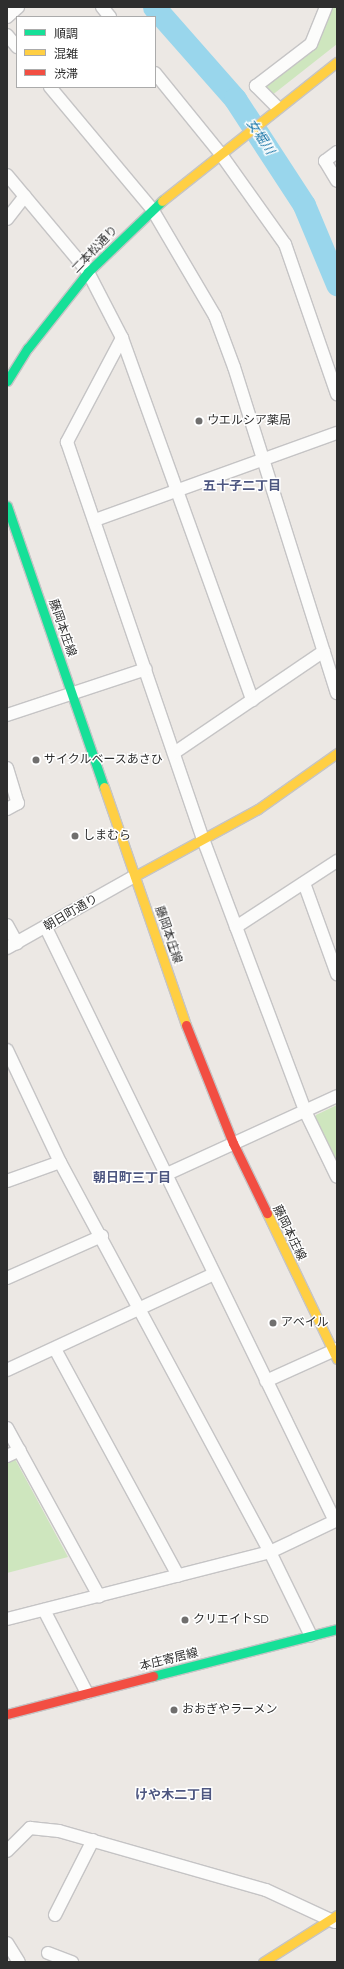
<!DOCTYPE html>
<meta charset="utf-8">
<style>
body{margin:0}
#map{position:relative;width:344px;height:1969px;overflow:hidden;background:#ece8e4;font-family:Raleway,"Noto Sans JP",sans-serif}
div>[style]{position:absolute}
.green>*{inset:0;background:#cee6be}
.river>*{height:23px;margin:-11.5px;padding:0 11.5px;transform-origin:11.5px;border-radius:11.5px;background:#99d6ec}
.roads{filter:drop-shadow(1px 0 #c5c4c5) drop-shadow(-1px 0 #c5c4c5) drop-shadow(0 1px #c5c4c5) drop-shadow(0 -1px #c5c4c5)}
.street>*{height:12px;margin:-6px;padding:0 6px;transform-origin:6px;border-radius:6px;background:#fcfcfb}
.fast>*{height:9px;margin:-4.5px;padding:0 4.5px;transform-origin:4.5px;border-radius:4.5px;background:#16e098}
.slow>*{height:9px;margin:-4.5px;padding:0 4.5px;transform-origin:4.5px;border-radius:4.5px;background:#ffcf43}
.jam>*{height:9px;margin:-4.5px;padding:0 4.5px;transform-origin:4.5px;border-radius:4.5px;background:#f24e42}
.dots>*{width:11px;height:11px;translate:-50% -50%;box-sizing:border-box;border:2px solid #fff;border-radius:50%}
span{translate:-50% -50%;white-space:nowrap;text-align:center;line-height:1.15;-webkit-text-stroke:3px #fff;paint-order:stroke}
.street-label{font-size:12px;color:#2e2e2e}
.poi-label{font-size:12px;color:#2e2e2e}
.left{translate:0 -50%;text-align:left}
.water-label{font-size:13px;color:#0d6fa3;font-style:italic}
.neighbourhood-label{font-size:13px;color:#4d5680;font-weight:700}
.frame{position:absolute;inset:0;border:8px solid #2e2e2e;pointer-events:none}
.legend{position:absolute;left:16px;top:16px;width:140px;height:72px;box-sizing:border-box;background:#fff;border:1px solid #ababab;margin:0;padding:5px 7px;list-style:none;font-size:12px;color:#2e2e2e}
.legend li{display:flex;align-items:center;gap:8px;height:20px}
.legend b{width:20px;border:1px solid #ababab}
</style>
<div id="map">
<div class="green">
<i style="clip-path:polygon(329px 7px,337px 7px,337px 44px,271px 96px,262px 87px,317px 44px)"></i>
<i style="clip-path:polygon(337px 1105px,337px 1167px,314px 1121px,316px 1115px)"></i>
<i style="clip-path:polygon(15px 1459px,68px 1557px,7px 1573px,7px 1462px)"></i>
</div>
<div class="river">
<i style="left:154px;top:7px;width:123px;rotate:48.6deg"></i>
<i style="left:235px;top:99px;width:126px;rotate:56.9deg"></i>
<i style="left:304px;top:205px;width:86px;rotate:67.3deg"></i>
</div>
<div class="roads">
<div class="street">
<i style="left:102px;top:7px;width:13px;rotate:51deg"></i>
<i style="left:7px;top:17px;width:15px;rotate:-42deg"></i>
<i style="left:7px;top:35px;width:16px;rotate:50deg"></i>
<i style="left:155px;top:73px;width:103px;rotate:50.9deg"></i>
<i style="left:220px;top:153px;width:112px;rotate:54.5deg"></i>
<i style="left:285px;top:244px;width:159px;rotate:70.9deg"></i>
<i style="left:50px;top:87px;width:159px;rotate:50.1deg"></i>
<i style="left:152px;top:209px;width:124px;rotate:59.5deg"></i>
<i style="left:215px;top:316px;width:54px;rotate:69.6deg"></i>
<i style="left:234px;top:367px;width:342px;rotate:72.5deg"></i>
<i style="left:277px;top:107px;width:30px;rotate:-135deg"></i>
<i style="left:256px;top:86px;width:69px;rotate:-37.4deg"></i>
<i style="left:311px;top:44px;width:40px;rotate:-68deg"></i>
<i style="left:337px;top:152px;width:15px;rotate:143deg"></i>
<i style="left:325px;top:161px;width:23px;rotate:59deg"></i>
<i style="left:7px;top:175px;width:126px;rotate:50.1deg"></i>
<i style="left:88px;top:272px;width:74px;rotate:62.7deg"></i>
<i style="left:122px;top:338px;width:385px;rotate:70.2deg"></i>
<i style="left:7px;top:219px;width:29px;rotate:-52deg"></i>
<i style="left:122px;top:338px;width:118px;rotate:117.9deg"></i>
<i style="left:67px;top:442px;width:420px;rotate:71.1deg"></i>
<i style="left:203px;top:839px;width:290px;rotate:69.4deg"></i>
<i style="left:305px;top:1111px;width:73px;rotate:64.1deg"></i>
<i style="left:95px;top:520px;width:257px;rotate:-19.8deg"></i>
<i style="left:7px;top:715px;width:146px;rotate:-18.3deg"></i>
<i style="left:174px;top:753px;width:181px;rotate:-34.2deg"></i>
<i style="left:7px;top:768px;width:37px;rotate:73deg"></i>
<i style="left:18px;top:803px;width:13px;rotate:151deg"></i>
<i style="left:304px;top:883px;width:97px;rotate:70.1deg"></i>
<i style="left:7px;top:925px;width:21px;rotate:61deg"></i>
<i style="left:236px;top:927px;width:121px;rotate:-33.2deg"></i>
<i style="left:7px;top:948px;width:147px;rotate:-29.4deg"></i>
<i style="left:7px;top:1050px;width:124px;rotate:64.7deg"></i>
<i style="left:60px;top:1162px;width:443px;rotate:61.7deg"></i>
<i style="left:270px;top:1552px;width:93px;rotate:64deg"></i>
<i style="left:167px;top:1174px;width:187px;rotate:-24.6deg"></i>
<i style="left:7px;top:1181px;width:56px;rotate:-19.7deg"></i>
<i style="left:7px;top:1278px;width:104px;rotate:-23.9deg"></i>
<i style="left:55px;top:1349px;width:258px;rotate:61.5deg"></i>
<i style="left:7px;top:1370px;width:228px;rotate:-24.9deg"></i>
<i style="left:266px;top:1381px;width:78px;rotate:-24.3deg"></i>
<i style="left:7px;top:1428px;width:192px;rotate:61.3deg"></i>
<i style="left:7px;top:1456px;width:14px;rotate:-25deg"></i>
<i style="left:44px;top:1610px;width:93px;rotate:62.6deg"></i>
<i style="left:7px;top:1619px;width:271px;rotate:-14.3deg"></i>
<i style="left:270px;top:1552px;width:72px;rotate:-25.5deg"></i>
<i style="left:335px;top:1521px;width:660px;rotate:-115.98deg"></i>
<i style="left:7px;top:1851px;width:33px;rotate:-45deg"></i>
<i style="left:30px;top:1828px;width:29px;rotate:6deg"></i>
<i style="left:59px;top:1831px;width:215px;rotate:15.9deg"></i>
<i style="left:266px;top:1890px;width:76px;rotate:24.9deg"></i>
<i style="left:55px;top:1915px;width:84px;rotate:-63.1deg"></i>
<i style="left:7px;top:1943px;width:22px;rotate:58deg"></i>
<i style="left:48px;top:1953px;width:26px;rotate:21deg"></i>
</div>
<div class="fast">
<i style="left:7px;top:381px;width:39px;rotate:-58deg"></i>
<i style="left:28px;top:348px;width:97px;rotate:-51.7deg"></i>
<i style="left:88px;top:272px;width:103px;rotate:-43.8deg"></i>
<i style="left:7px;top:506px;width:297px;rotate:71deg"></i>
<i style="left:153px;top:1676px;width:190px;rotate:-14.3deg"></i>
</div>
<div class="slow">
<i style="left:162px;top:201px;width:223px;rotate:-38.5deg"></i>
<i style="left:104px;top:787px;width:252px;rotate:71deg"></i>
<i style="left:135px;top:876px;width:140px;rotate:-28.6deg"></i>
<i style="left:258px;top:809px;width:97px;rotate:-35.3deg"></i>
<i style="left:267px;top:1213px;width:162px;rotate:64.4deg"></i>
<i style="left:263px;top:1962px;width:88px;rotate:-32.4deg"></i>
</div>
<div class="jam">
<i style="left:186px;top:1025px;width:127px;rotate:68.3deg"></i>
<i style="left:233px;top:1143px;width:78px;rotate:64.1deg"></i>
<i style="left:7px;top:1714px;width:151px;rotate:-14.6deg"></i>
</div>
</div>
<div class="dots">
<i style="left:199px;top:421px;background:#706f6e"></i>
<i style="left:36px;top:760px;background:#706f6e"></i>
<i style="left:75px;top:836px;background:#706f6e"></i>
<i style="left:273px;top:1323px;background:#706f6e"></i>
<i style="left:185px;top:1620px;background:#706f6e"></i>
<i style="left:174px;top:1710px;background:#706f6e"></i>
</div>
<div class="street-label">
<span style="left:95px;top:250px;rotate:-46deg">二本松通り</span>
<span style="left:62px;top:628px;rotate:71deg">藤岡本庄線</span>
<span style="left:71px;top:913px;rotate:-30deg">朝日町通り</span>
<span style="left:168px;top:935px;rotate:71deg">藤岡本庄線</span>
<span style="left:289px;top:1233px;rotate:64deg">藤岡本庄線</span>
<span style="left:169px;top:1660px;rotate:-14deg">本庄寄居線</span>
</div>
<div class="poi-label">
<span class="left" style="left:207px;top:421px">ウエルシア薬局</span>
<span class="left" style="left:44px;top:760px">サイクルベースあさひ</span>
<span class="left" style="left:83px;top:836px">しまむら</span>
<span class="left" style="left:281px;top:1323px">アベイル</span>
<span class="left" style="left:193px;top:1620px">クリエイトSD</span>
<span class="left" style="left:182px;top:1710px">おおぎやラーメン</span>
</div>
<div class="water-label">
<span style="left:260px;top:137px;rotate:57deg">女堀川</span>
</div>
<div class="neighbourhood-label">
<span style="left:242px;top:486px">五十子二丁目</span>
<span style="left:132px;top:1178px">朝日町三丁目</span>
<span style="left:174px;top:1795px">けや木二丁目</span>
</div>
<div class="frame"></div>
<ul class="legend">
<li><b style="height:5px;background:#16e098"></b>順調</li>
<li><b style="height:5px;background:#ffcf43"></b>混雑</li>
<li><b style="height:5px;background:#f24e42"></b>渋滞</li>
</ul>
</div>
